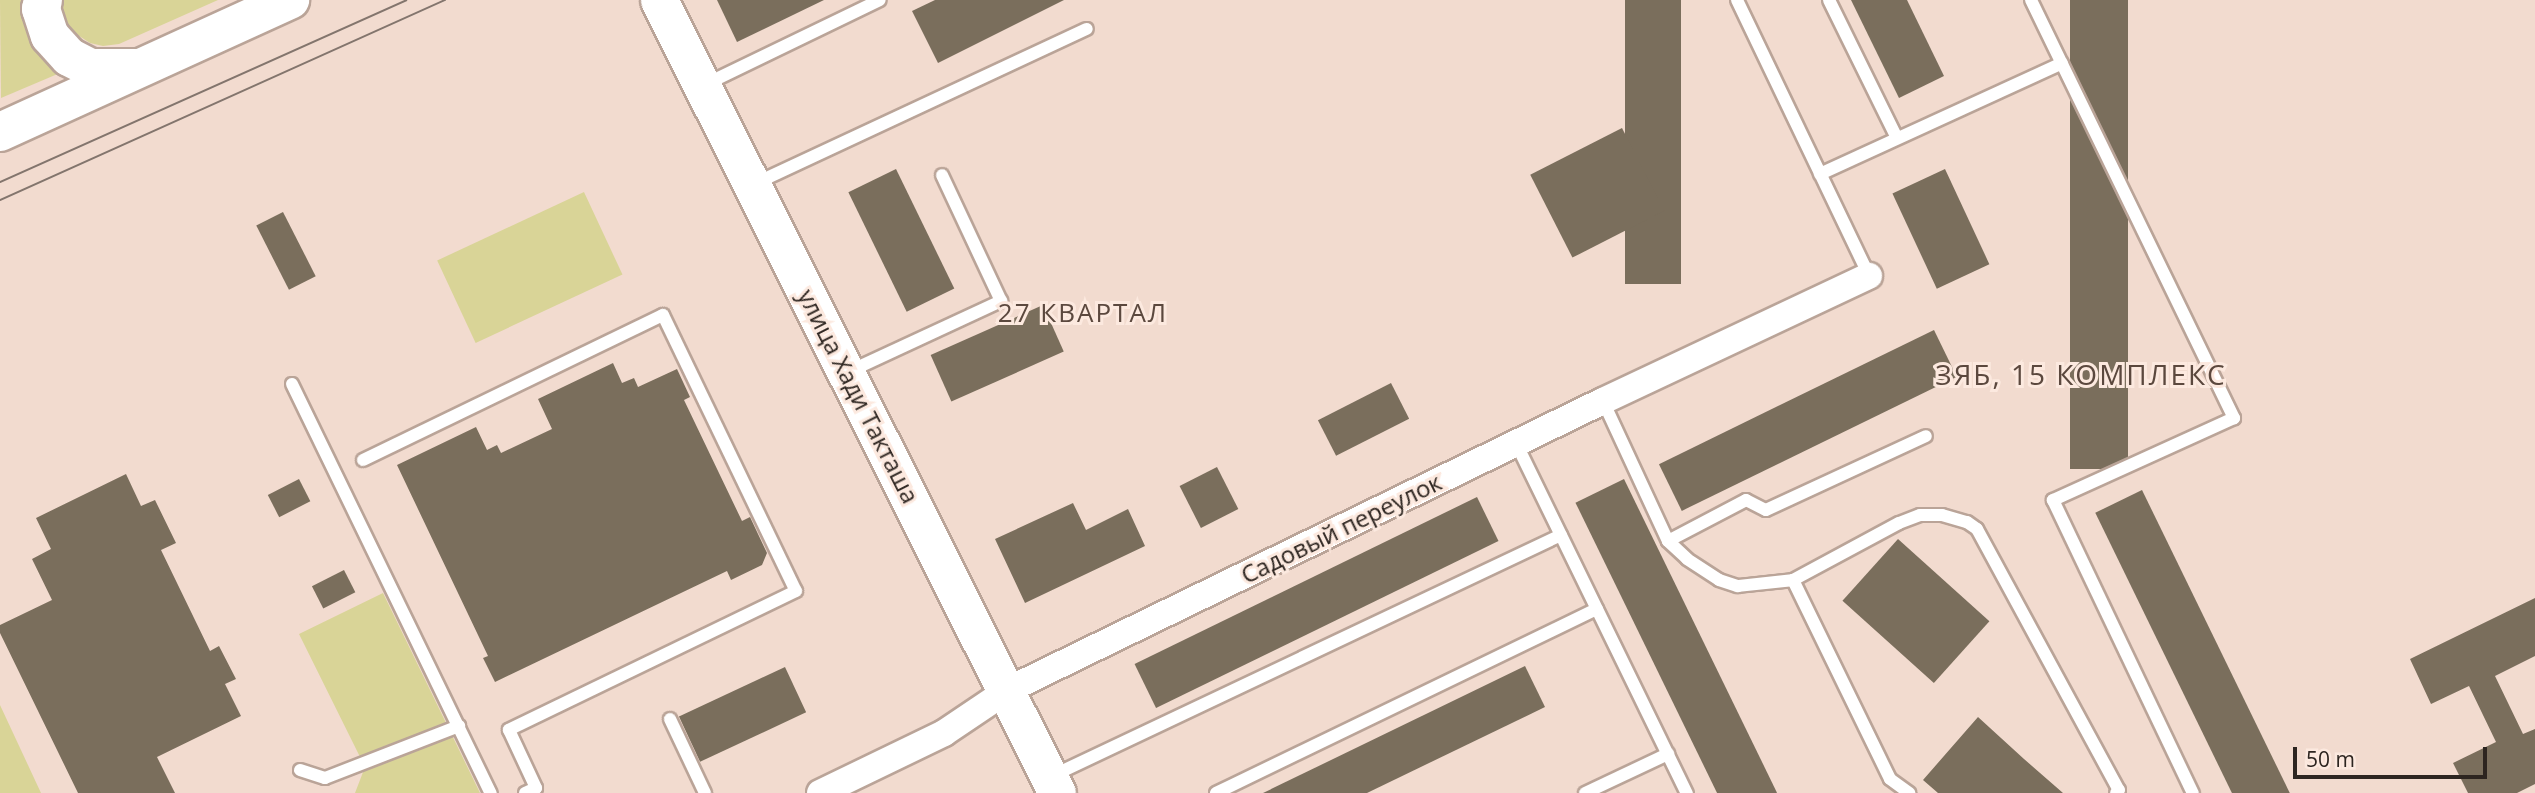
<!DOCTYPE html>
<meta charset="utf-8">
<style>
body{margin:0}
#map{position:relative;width:2535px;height:793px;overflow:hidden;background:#f2dbcf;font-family:"Open Sans",sans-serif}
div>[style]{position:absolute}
.green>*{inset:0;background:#d9d497;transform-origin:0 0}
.building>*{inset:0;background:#7a6e5c;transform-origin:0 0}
.roads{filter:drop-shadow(2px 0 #baa498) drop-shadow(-2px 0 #baa498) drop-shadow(0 2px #baa498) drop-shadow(0 -2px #baa498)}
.service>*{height:12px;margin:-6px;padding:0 6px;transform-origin:6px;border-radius:6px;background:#fff}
.minor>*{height:26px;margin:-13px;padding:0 13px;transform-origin:13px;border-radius:13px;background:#fff}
.secondary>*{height:37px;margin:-18.5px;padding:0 18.5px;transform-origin:18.5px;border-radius:18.5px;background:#fff}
.primary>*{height:38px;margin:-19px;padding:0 19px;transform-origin:19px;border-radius:19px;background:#fff}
.tram>*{height:2px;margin:-1px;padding:0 1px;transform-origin:1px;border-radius:1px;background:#83756d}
span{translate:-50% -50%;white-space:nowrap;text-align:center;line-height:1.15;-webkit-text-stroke:6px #fce9df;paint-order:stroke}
.street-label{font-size:24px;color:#2d2520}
.neighbourhood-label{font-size:26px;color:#5b483e;letter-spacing:2px}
.quarter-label{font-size:28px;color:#5b483e;letter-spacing:2px}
.scale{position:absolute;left:2293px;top:747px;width:194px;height:32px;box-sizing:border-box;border:4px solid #2d2520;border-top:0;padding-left:9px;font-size:21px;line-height:24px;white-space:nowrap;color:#2d2520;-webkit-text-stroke:5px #fce9df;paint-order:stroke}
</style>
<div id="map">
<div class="green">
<i style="clip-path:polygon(0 0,24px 0,67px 70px,1px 98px)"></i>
<i style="clip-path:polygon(57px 0,218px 0,119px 44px,103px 46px,90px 43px,70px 30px)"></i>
<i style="left:584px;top:192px;width:91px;height:162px;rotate:65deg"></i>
<i style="clip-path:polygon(383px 593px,480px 793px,355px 793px,365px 767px,299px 634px)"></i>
<i style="clip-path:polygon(0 705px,41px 793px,0 793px)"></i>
</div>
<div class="building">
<i style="clip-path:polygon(717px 0,824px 0,737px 42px)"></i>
<i style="clip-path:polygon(935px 0,1064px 0,938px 63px,912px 11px)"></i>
<i style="left:1625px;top:0;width:56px;height:284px"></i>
<i style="clip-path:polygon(1851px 0,1907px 0,1944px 76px,1899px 98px)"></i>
<i style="left:2070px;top:0;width:58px;height:469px"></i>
<i style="left:1622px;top:128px;width:93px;height:103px;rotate:63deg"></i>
<i style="left:896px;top:169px;width:133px;height:53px;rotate:64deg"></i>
<i style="left:1945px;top:169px;width:105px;height:58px;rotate:65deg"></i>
<i style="left:283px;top:212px;width:72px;height:30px;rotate:63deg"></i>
<i style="left:1043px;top:305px;width:51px;height:123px;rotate:66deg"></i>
<i style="left:1934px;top:330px;width:52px;height:306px;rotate:64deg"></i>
<i style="clip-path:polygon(613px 363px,622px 383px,634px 378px,638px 387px,677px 369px,690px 397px,684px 400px,742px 521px,750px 517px,767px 553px,762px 565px,731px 580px,727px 571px,495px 682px,483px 658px,488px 656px,397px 465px,476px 427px,487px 450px,497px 445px,501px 453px,552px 429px,538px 399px)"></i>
<i style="left:1391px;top:383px;width:40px;height:82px;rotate:63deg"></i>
<i style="left:1217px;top:467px;width:47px;height:42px;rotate:63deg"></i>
<i style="clip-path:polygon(126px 474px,141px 506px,155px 500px,176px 543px,161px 550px,210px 651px,219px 646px,236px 679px,225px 684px,241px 716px,157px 757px,175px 793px,78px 793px,0 633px,0 625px,52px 600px,32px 559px,51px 549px,36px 518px)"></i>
<i style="left:299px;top:479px;width:25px;height:35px;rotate:63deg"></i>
<i style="left:1624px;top:479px;width:349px;height:54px;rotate:64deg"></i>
<i style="left:2142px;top:490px;width:338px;height:52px;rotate:64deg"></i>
<i style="left:1477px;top:497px;width:49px;height:381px;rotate:64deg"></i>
<i style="clip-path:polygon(1073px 503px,1086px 530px,1128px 509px,1145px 546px,1025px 603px,995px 539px)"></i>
<i style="left:1898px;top:539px;width:123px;height:83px;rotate:42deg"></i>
<i style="left:344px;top:570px;width:25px;height:36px;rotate:63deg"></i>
<i style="clip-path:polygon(2535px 598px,2535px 656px,2495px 676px,2523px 734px,2535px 729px,2535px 784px,2517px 793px,2468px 793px,2453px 763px,2496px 742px,2469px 686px,2431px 704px,2410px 659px)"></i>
<i style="clip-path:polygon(1525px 666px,1545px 707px,1367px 793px,1263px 793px)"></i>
<i style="left:785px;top:667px;width:50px;height:117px;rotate:65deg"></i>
<i style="clip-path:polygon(1978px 717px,2024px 759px,2063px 793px,1938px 793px,1923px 780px)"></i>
</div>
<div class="roads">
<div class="service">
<i style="left:1737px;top:0;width:306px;rotate:64.4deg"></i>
<i style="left:1829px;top:0;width:154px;rotate:63.8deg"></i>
<i style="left:2031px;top:0;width:465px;rotate:64.1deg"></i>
<i style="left:2234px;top:418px;width:199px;rotate:155.6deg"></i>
<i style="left:2053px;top:500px;width:325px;rotate:64.5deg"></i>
<i style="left:704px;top:85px;width:195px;rotate:-25.8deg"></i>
<i style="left:1820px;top:174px;width:266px;rotate:-24.6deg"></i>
<i style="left:754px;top:184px;width:367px;rotate:-25deg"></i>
<i style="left:848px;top:372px;width:169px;rotate:-24.9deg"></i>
<i style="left:1001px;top:301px;width:139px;rotate:-115.1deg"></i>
<i style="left:292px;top:384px;width:455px;rotate:64.1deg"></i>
<i style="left:1603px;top:401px;width:154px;rotate:65.1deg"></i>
<i style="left:1668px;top:541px;width:88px;rotate:-27.7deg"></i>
<i style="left:1746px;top:500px;width:22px;rotate:27deg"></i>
<i style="left:1766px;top:510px;width:176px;rotate:-24.8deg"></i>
<i style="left:1516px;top:443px;width:390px;rotate:64deg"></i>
<i style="left:363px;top:460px;width:333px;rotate:-25.8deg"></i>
<i style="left:663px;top:315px;width:306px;rotate:64.3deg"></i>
<i style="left:796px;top:591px;width:319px;rotate:154.2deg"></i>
<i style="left:509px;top:730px;width:64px;rotate:65deg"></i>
<i style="left:536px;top:788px;width:12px;rotate:156deg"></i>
<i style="left:1668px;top:541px;width:26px;rotate:43deg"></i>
<i style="left:1687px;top:559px;width:38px;rotate:33deg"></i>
<i style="left:1719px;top:580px;width:20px;rotate:18deg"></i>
<i style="left:1738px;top:586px;width:55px;rotate:-6.2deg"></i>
<i style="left:1793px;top:580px;width:221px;rotate:64deg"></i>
<i style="left:1890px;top:779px;width:24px;rotate:36deg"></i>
<i style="left:1793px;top:580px;width:120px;rotate:-28.3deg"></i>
<i style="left:1899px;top:523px;width:22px;rotate:-21deg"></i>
<i style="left:1920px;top:515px;width:22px"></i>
<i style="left:1942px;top:515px;width:26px;rotate:16deg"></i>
<i style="left:1967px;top:522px;width:12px;rotate:35deg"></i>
<i style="left:1977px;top:529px;width:297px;rotate:61.5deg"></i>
<i style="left:2119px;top:790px;width:4px;rotate:135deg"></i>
<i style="left:670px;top:719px;width:82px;rotate:64.7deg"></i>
<i style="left:300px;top:770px;width:26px;rotate:18deg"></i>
<i style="left:325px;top:778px;width:144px;rotate:-21.2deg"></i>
<i style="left:1052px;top:776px;width:563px;rotate:-25.34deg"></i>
<i style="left:1216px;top:793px;width:423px;rotate:-25.8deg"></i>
<i style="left:1585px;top:793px;width:92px;rotate:-25.2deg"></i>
</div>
<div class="minor">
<i style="left:820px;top:793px;width:138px;rotate:-25.8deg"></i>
<i style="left:944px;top:733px;width:77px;rotate:-33.9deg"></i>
<i style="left:1008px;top:690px;width:661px;rotate:-25.91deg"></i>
<i style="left:1603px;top:401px;width:294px;rotate:-25.2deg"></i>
</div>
<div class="secondary">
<i style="left:659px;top:0;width:887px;rotate:63.35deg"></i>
</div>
<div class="primary">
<i style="left:43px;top:0;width:9px;rotate:103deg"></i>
<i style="left:41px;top:9px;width:28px;rotate:72deg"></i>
<i style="left:50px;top:36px;width:28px;rotate:48deg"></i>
<i style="left:69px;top:57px;width:25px;rotate:27deg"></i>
<i style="left:91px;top:68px;width:44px"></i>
<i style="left:0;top:132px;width:319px;rotate:-24.5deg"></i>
</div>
</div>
<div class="tram">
<i style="left:0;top:182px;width:445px;rotate:-24.1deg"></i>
<i style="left:0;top:200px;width:488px;rotate:-24.2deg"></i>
</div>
<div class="street-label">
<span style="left:859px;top:396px;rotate:63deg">улица Хади Такташа</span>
<span style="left:1341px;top:528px;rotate:-26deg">Садовый переулок</span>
</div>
<div class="neighbourhood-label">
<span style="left:1083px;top:313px">27 КВАРТАЛ</span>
</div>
<div class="quarter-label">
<span style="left:2081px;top:374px">ЗЯБ, 15 КОМПЛЕКС</span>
</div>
<div class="scale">50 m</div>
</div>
